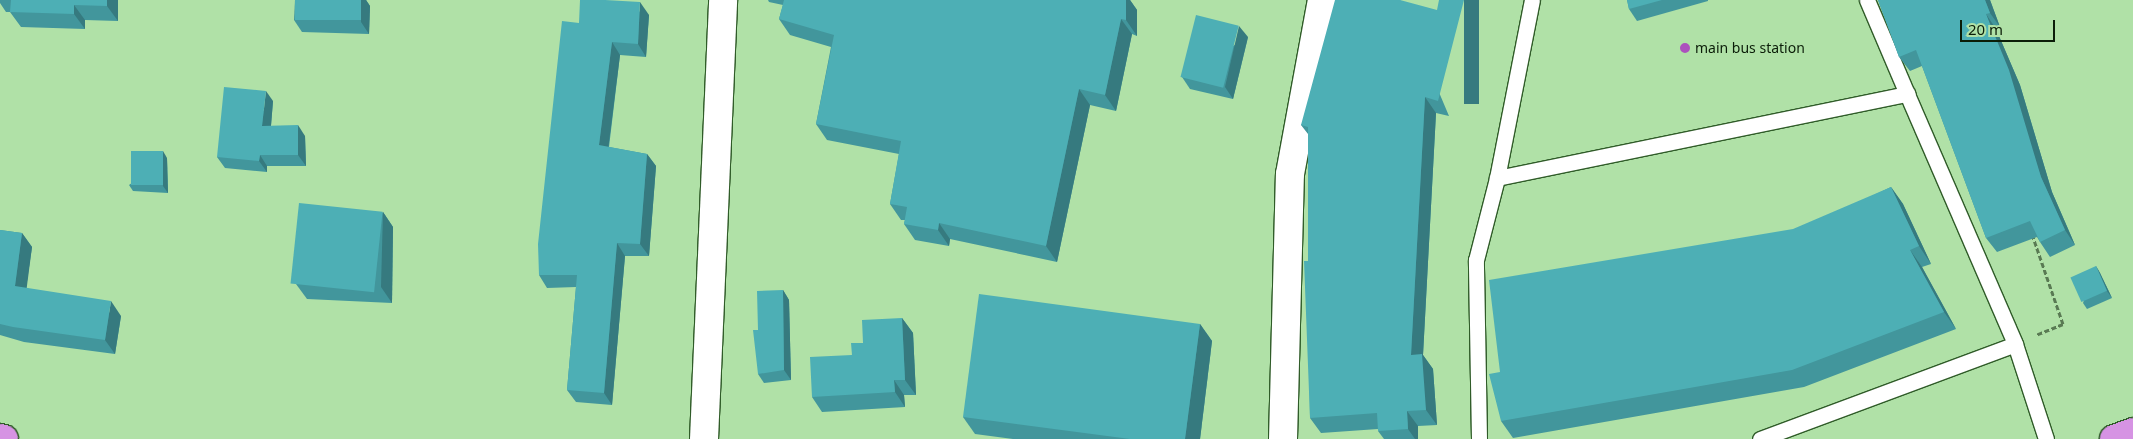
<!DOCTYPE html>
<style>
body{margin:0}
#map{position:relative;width:2133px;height:439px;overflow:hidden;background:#b0e1a7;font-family:"Noto Sans",sans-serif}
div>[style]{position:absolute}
.path>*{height:3px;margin-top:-1.5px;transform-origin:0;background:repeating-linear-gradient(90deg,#597a53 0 5px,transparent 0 7.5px)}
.roads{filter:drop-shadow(1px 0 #305c29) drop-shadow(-1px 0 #305c29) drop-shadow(0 1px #305c29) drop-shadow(0 -1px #305c29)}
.lane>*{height:15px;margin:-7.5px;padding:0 7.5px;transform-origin:7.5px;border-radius:7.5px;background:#fff}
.street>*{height:28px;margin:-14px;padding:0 14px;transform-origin:14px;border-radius:14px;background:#fff}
.highway>*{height:28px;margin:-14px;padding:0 14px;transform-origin:14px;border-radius:14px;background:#d693e3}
.wall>*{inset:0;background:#42969c}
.shaded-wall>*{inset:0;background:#367a7f;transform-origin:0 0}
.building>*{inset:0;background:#4dafb5;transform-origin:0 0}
.dots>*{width:14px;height:14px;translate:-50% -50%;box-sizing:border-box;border:2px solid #b0e1a7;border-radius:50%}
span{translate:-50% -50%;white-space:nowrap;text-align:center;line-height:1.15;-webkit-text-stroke:5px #b0e1a7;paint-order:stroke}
.poi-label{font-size:14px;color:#0b1d08}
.left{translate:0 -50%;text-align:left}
.scale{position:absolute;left:1960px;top:20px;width:95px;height:22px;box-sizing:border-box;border:2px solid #0b1d08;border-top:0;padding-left:6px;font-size:15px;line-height:18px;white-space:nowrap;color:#0b1d08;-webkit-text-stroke:4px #b0e1a7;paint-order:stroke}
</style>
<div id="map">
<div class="path">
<i style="left:2032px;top:234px;width:95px;rotate:71deg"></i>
<i style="left:2063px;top:324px;width:29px;rotate:158deg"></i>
</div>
<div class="roads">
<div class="lane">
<i style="left:1867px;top:0;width:102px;rotate:66.9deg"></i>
<i style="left:1497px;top:178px;width:181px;rotate:-78.9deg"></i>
<i style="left:1479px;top:439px;width:179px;rotate:-91deg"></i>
<i style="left:1476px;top:260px;width:85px;rotate:-75.6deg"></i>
<i style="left:1497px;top:178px;width:419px;rotate:-11.6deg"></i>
<i style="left:1907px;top:94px;width:272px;rotate:66.6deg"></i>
<i style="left:2015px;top:344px;width:100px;rotate:71.9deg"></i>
<i style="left:1760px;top:439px;width:272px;rotate:-20.4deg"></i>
</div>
<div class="street">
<i style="left:704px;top:439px;width:439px;rotate:-87.5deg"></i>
<i style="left:1283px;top:439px;width:265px;rotate:-88.5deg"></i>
<i style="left:1290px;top:174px;width:177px;rotate:-79.6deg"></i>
</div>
<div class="highway">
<i style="left:0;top:438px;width:4px;rotate:14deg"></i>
<i style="left:2114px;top:439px;width:20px;rotate:-20deg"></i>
</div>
</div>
<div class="wall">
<i style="clip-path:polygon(0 0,118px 0,118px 21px,85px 20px,85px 29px,21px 27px,10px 12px,6px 12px,0 3px)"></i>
<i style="clip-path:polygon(295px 0,366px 0,370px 6px,369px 34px,302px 32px,294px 20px)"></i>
<i style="clip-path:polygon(768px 0,1130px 0,1137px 10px,1137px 36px,1132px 34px,1116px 111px,1090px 105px,1057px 262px,950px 239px,949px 246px,915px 240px,904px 224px,905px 220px,901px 220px,890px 204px,899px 154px,827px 140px,816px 124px,831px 47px,790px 35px,779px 19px,783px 5px,769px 2px)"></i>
<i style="clip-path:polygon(1400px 0,1449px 116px,1436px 113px,1423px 355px,1433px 369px,1437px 425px,1418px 426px,1418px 439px,1384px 439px,1378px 431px,1378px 429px,1321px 433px,1310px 418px,1308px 261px,1308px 134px,1301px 125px)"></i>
<i style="clip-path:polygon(1627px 0,1708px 0,1708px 1px,1637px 21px,1629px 9px)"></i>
<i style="clip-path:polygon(1878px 0,1990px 0,2000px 27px,1996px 29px,2020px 85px,2052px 192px,2075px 245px,2050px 257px,2040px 242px,2037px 237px,1997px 252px,1986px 238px,1922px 66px,1910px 71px,1899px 57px)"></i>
<i style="clip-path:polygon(610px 1px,649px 15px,646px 57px,620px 55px,609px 147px,647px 154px,656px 166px,649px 256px,625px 256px,612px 405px,576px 402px,567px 390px,576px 287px,547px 288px,539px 275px)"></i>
<i style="clip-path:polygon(1248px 37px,1233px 99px,1190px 89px,1182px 77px)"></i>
<i style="clip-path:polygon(273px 101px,271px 126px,305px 136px,306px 166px,267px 166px,267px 172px,225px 168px,217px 157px)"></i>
<i style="clip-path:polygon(167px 158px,168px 193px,133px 191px,129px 185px)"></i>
<i style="clip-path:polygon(1891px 187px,1903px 204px,1931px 264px,1922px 267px,1956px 329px,1804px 387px,1513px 438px,1501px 421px,1500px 372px)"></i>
<i style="clip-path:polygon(383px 212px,393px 227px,392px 303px,307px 299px,296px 284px)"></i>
<i style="clip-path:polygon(0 230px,22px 233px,32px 247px,26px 288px,121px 316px,115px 354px,24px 342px,0 335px)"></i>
<i style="clip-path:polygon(2096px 266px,2100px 273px,2112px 298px,2087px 309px,2083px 303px)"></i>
<i style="clip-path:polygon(783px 290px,789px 300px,791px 380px,764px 383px,758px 374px)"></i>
<i style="clip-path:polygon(902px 318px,913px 333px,916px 395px,904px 395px,905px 407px,822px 412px,812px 397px,863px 343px)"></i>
<i style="clip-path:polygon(1200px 324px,1212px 341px,1200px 439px,1013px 439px,975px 434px,963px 417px)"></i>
</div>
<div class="shaded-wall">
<i style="clip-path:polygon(107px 0,118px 0,118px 21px,107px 6px)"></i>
<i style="clip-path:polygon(361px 0,366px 0,370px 6px,369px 34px,361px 22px)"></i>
<i style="clip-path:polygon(1126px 0,1130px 0,1137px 10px,1137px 36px,1126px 20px)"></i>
<i style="left:1464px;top:0;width:15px;height:104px"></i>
<i style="clip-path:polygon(1985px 0,1990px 0,2000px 27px,1990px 13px)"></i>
<i style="clip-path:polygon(640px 2px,649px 15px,646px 57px,638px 44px)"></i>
<i style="clip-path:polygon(74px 5px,85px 20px,85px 29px,74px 14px)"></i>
<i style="clip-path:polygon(1986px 14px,1996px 29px,2020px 85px,2052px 192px,2075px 245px,2065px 230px,2041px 177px)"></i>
<i style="clip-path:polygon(1121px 19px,1132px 34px,1116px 111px,1105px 95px)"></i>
<i style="clip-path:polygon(1239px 26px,1248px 37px,1233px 99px,1225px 87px)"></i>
<i style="clip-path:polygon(612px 42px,620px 55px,607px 158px,599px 145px)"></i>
<i style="clip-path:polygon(1079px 89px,1090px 105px,1057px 262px,1046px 246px)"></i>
<i style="clip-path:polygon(266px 91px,273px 101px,270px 137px,262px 126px)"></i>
<i style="clip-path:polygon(1425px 97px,1436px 113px,1423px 355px,1433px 369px,1437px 425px,1426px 410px,1411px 355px)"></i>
<i style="clip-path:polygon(298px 125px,305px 136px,306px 166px,298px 155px)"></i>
<i style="clip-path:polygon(163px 151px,167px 158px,168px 193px,163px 186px)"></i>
<i style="clip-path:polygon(647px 154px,656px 166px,649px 256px,640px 244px)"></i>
<i style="clip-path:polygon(260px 155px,267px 166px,267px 172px,259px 161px)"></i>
<i style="clip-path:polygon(1891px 187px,1903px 204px,1931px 264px,1919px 246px)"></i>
<i style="clip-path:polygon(383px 212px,393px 227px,392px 303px,381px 287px)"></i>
<i style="clip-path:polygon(939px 223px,950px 239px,949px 246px,938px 230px)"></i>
<i style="clip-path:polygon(22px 233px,32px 247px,25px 301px,15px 286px)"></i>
<i style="clip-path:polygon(617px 243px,625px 256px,612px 405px,604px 393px)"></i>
<i style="clip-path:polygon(1910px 250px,1922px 267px,1956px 329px,1944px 312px)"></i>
<i style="clip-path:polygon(2096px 266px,2100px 273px,2112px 298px,2107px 291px)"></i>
<i style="clip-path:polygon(783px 290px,789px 300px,791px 380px,784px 370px)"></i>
<i style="clip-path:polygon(111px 301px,121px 316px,115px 354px,105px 340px)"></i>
<i style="clip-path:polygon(902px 318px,913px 333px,916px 395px,905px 380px)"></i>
<i style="clip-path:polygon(1200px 324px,1212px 341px,1200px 439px,1185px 439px)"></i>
<i style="clip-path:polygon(894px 380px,904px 395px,905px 407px,895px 392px)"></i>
<i style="clip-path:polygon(1407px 411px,1418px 426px,1418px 439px,1415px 439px,1408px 429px)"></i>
</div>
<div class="building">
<i style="clip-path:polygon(11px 0,107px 0,107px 6px,74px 5px,74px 14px,10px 12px)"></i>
<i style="left:295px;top:0;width:66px;height:20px"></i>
<i style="clip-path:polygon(580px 0,605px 0,640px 2px,638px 44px,612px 42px,599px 145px,647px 154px,640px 244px,617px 243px,604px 393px,567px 390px,577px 275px,539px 275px,538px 244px,562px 21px,579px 23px)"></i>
<i style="clip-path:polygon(784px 0,1126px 0,1126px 20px,1121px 19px,1105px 95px,1079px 89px,1046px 246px,939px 223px,938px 230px,904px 224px,907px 207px,890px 204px,901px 141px,816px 124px,834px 35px,779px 19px)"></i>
<i style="clip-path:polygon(1335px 0,1400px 0,1437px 10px,1439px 0,1464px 0,1438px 101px,1425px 97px,1411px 355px,1422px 354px,1426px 410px,1407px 411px,1408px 429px,1378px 431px,1377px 413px,1310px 418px,1304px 261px,1308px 261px,1308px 127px,1301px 125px)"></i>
<i style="clip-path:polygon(1627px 0,1662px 0,1629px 9px)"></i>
<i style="clip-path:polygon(1878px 0,1985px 0,1990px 13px,1986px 14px,2009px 70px,2041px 177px,2065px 230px,2040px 242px,2030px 221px,1986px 238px,1916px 50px,1899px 57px)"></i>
<i style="left:1196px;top:15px;width:44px;height:64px;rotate:14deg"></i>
<i style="clip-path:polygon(224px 87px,266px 91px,262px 126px,298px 125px,298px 155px,260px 155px,259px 161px,217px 157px)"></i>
<i style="left:131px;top:151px;width:32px;height:34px"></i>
<i style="clip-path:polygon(1891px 187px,1919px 246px,1910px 250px,1944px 312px,1792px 370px,1501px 421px,1489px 374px,1500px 372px,1489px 280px,1793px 229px)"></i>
<i style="left:299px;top:203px;width:84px;height:81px;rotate:6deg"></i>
<i style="clip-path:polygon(0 230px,22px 233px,15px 286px,111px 301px,105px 340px,13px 327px,0 324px)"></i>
<i style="left:2096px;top:266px;width:27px;height:28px;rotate:66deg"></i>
<i style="clip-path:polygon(783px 290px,784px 370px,758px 374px,753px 330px,758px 330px,757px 291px)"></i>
<i style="clip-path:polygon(979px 294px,1200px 324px,1185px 439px,1130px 439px,963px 417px)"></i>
<i style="clip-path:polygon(902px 318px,905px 380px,894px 380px,895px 392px,812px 397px,810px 357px,852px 355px,851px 343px,863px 343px,862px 320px)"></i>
</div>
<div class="dots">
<i style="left:1685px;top:48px;background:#ac51bd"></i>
</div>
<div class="poi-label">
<span class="left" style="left:1695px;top:48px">main bus station</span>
</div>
<div class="scale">20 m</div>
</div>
